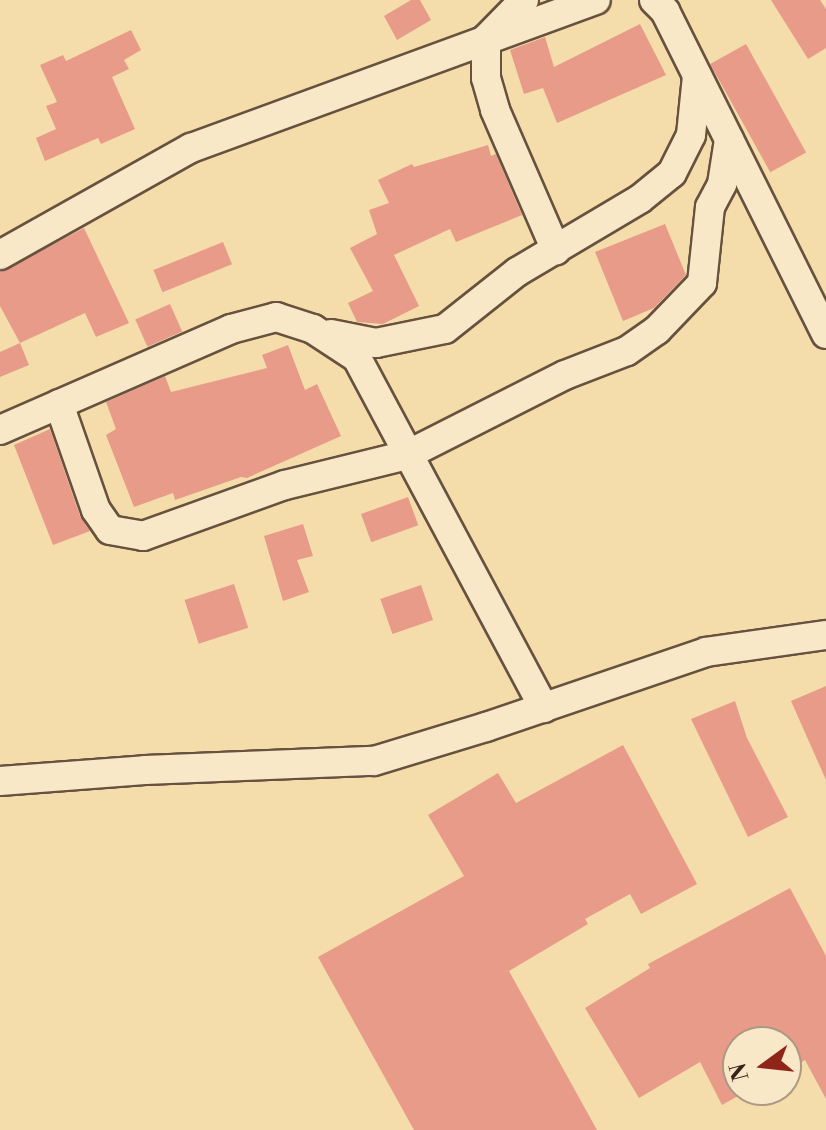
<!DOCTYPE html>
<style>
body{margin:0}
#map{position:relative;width:826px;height:1130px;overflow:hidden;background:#f4dcab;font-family:"Libre Bodoni",serif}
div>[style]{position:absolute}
.building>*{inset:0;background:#e99b8a;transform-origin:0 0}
.roads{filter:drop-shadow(2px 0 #67513f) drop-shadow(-2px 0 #67513f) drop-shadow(0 2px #67513f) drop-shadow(0 -2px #67513f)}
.minor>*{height:28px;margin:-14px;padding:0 14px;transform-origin:14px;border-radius:14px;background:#f8e8c8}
span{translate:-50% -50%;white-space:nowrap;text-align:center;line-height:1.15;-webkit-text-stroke:6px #f8e8c8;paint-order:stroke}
.north{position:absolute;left:722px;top:1026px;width:80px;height:80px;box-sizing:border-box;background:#f8e8c8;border:2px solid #ab9983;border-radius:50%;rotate:255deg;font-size:22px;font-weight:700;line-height:32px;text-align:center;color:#38231b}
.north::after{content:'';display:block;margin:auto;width:28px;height:36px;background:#8f2418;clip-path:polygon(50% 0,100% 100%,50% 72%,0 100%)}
</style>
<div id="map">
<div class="building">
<i style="clip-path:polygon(411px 0,420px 0,431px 20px,397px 40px,384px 16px)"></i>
<i style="clip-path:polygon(771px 0,820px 0,826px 9px,826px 48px,808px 59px)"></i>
<i style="clip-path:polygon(640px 24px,666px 75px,557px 123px,543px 88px,524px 94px,510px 50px,545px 37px,554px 67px)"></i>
<i style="clip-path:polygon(131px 30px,141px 50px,124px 60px,129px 69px,112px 77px,135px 129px,101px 144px,98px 138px,45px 161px,36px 138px,56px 129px,46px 106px,57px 102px,40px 65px,63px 55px,66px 61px)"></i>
<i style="left:746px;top:44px;width:124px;height:41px;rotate:61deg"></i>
<i style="clip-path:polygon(488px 145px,491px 156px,496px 154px,522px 215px,456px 242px,450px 229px,394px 255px,419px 306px,383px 324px,357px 322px,348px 303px,373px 291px,350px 248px,377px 234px,369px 210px,389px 203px,378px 180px,412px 164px,414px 167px)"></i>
<i style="clip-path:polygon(665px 224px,686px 275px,654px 308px,623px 321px,595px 252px)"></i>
<i style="clip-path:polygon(84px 228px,129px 323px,96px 337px,85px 313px,20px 343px,0 306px,0 272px)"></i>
<i style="left:223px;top:242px;width:24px;height:75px;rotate:68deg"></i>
<i style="left:170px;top:304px;width:30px;height:38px;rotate:66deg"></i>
<i style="clip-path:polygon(20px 343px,29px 365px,0 377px,0 352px)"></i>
<i style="clip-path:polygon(288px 345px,305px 390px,317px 384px,341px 436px,247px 478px,241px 477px,175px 500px,173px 493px,134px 507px,106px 435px,116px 429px,106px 402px,165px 376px,171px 392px,267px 368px,262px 355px)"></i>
<i style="clip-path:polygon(50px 429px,80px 516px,90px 531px,53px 545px,14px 445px)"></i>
<i style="left:408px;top:497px;width:30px;height:50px;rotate:70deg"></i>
<i style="clip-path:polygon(303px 524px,313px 556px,297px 560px,309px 592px,283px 601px,264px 536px)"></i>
<i style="left:234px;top:584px;width:46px;height:52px;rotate:72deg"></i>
<i style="left:421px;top:585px;width:37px;height:43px;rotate:71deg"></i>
<i style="clip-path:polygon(826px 686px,826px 780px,791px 701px)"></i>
<i style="clip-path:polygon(735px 701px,747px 738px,788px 817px,748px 837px,691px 719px)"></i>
<i style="clip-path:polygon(623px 745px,697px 884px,641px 914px,630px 894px,585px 919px,588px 924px,509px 971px,597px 1130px,414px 1130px,318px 957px,464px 876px,428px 815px,498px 773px,516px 803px)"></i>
<i style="clip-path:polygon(790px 888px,826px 956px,826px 1099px,805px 1060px,786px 1071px,786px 1042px,738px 1042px,738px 1096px,722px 1105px,700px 1062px,639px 1098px,585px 1008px,650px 968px,648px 964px)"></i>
</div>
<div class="roads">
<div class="minor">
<i style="left:524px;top:0;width:54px;rotate:134.3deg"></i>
<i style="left:486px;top:39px;width:39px;rotate:90deg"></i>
<i style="left:486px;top:78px;width:33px;rotate:74deg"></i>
<i style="left:495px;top:110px;width:153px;rotate:66.5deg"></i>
<i style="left:654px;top:0;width:16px;rotate:45deg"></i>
<i style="left:665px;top:11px;width:361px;rotate:63.5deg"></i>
<i style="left:0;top:255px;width:219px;rotate:-29.3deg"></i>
<i style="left:191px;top:148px;width:431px;rotate:-20.1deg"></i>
<i style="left:331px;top:334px;width:46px;rotate:11.3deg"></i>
<i style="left:376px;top:343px;width:70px;rotate:-11.5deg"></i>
<i style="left:445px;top:329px;width:92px;rotate:-38.4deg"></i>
<i style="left:517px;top:272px;width:143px;rotate:-30.7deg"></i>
<i style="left:640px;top:199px;width:41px;rotate:-39.1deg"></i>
<i style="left:672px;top:173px;width:42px;rotate:-63.4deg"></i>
<i style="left:691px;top:135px;width:59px;rotate:-84.2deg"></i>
<i style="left:59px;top:404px;width:112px;rotate:70.8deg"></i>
<i style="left:96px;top:510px;width:24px;rotate:55deg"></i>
<i style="left:110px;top:530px;width:34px;rotate:10deg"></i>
<i style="left:143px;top:536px;width:151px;rotate:-19.8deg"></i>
<i style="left:285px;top:485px;width:126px;rotate:-13.8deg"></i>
<i style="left:407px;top:455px;width:177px;rotate:-26.9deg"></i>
<i style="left:565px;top:375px;width:66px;rotate:-21.2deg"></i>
<i style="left:627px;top:351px;width:37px;rotate:-35deg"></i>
<i style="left:657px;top:330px;width:65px;rotate:-46.2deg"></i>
<i style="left:702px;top:283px;width:76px;rotate:-84deg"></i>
<i style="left:710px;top:207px;width:26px;rotate:-62deg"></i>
<i style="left:722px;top:184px;width:45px;rotate:-81deg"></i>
<i style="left:0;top:430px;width:252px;rotate:-23.6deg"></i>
<i style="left:231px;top:329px;width:47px;rotate:-14.9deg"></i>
<i style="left:276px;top:317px;width:39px;rotate:18deg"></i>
<i style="left:313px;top:329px;width:53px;rotate:33.4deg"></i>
<i style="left:357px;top:358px;width:397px;rotate:61.9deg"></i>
<i style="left:0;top:781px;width:145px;rotate:-4.3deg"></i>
<i style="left:145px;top:770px;width:229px;rotate:-2.3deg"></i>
<i style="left:374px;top:761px;width:117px;rotate:-16.9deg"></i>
<i style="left:486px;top:727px;width:232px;rotate:-18.8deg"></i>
<i style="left:706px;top:652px;width:121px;rotate:-8.1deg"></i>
</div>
</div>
<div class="north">N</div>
</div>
